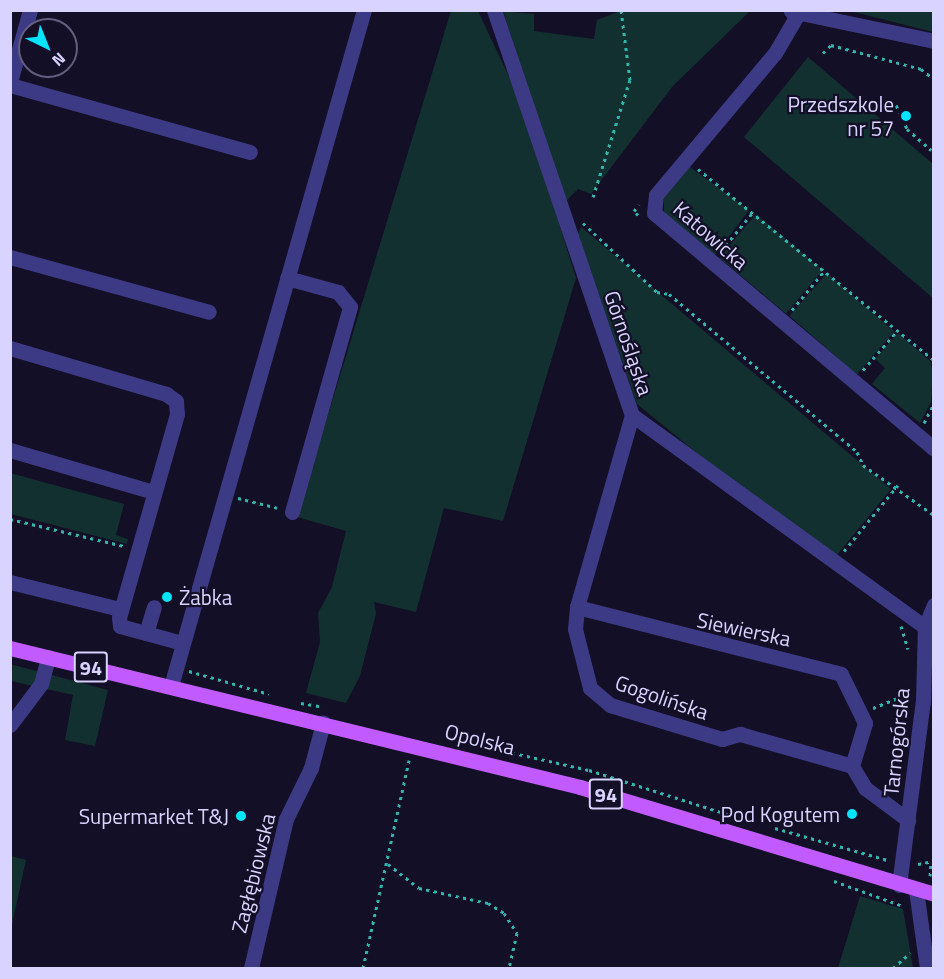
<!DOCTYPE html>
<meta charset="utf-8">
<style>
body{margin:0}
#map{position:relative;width:944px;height:979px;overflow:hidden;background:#130f26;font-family:"Titillium Web",sans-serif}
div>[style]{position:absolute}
.green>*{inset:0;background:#12302f;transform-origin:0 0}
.path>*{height:3px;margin-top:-1.5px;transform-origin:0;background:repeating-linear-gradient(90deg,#2fb8b0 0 3px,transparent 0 7.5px)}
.minor>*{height:15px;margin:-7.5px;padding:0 7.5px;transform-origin:7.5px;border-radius:7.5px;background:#3d3a85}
.major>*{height:15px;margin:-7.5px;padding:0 7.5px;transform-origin:7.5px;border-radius:7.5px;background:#c25bff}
.dots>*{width:16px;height:16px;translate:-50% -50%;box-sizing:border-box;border:3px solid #130f26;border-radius:50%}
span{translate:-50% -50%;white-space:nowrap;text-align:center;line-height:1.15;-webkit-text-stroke:4.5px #130f26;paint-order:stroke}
.shield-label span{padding:2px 4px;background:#130f26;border:2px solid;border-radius:4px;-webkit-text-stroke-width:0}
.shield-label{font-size:20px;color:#d9d4ff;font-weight:700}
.poi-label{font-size:21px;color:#d9d4ff}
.right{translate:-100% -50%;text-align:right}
.left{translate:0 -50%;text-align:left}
.street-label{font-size:21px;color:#d9d4ff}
.frame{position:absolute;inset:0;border:12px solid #d9d4ff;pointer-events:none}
.north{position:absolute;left:18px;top:18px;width:60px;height:60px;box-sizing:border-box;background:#130f26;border:2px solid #625e7d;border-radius:50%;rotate:137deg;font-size:16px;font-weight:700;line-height:24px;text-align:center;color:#d9d4ff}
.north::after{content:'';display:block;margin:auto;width:21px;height:27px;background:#00e5ff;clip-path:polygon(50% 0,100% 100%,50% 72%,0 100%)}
</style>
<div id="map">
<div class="green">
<i style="clip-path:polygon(451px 11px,478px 11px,522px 104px,576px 278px,503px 521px,444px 508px,416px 612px,374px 602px,376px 613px,360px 676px,346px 703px,306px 693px,320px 642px,318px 613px,332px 587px,346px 531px,297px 517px)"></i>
<i style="clip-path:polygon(503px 11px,534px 14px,534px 31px,594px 39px,597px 20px,620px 11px,750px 11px,672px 87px,591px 194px,578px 189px,565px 202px)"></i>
<i style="clip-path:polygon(846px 11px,933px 11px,933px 32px,850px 11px)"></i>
<i style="clip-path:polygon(808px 57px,933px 164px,933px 298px,744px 137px)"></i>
<i style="clip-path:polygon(687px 165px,749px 210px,715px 255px,664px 214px,664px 193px)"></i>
<i style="left:756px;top:214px;width:87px;height:57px;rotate:40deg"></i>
<i style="clip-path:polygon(581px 227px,891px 489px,837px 555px,731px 481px,637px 404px,578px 234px)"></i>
<i style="left:827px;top:273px;width:89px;height:57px;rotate:41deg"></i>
<i style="clip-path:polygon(898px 333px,930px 361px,933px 371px,931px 402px,920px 423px,872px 384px,885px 368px,875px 359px)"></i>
<i style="clip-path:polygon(10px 473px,124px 504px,116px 535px,128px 539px,127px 544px,11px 514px)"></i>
<i style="clip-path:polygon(10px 664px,108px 690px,95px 746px,65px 740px,73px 695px,11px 681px)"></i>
<i style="clip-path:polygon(11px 856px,26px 860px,11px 929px,10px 856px)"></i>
<i style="clip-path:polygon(860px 896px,903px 909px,913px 968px,838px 968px)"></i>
</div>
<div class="path">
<i style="left:823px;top:53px;width:11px;rotate:-45deg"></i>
<i style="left:831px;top:45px;width:93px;rotate:14.9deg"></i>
<i style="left:921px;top:69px;width:16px;rotate:38deg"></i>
<i style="left:896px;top:105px;width:26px;rotate:65deg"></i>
<i style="left:907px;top:129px;width:32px;rotate:41deg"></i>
<i style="left:934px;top:147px;width:8px;rotate:90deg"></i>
<i style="left:698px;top:169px;width:304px;rotate:39deg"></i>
<i style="left:593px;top:197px;width:123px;rotate:-72.5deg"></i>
<i style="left:630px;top:80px;width:71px;rotate:-97.3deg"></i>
<i style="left:638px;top:215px;width:6px;rotate:-135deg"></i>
<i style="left:634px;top:211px;width:8px;rotate:-50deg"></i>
<i style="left:583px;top:223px;width:101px;rotate:43deg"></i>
<i style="left:657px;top:292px;width:12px;rotate:9deg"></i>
<i style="left:669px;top:294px;width:246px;rotate:40deg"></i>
<i style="left:857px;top:452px;width:14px;rotate:65deg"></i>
<i style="left:863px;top:465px;width:87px;rotate:35.2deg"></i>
<i style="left:721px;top:251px;width:52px;rotate:-50.5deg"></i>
<i style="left:792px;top:310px;width:52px;rotate:-50.5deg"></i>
<i style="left:863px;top:370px;width:53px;rotate:-48.8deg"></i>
<i style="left:924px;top:423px;width:22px;rotate:-63deg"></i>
<i style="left:238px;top:498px;width:41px;rotate:14deg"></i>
<i style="left:10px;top:519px;width:117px;rotate:13.3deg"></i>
<i style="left:844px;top:551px;width:85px;rotate:-50.7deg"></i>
<i style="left:901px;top:626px;width:24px;rotate:73deg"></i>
<i style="left:189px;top:671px;width:83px;rotate:16deg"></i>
<i style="left:301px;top:703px;width:22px;rotate:10deg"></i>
<i style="left:873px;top:708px;width:38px;rotate:-22deg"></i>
<i style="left:461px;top:741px;width:131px;rotate:12.8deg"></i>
<i style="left:589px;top:770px;width:165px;rotate:17.7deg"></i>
<i style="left:775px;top:828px;width:116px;rotate:15.9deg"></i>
<i style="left:388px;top:864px;width:39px;rotate:38deg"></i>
<i style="left:419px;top:888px;width:71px;rotate:12.3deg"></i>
<i style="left:488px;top:903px;width:19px;rotate:32deg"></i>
<i style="left:504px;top:913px;width:24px;rotate:57deg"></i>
<i style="left:517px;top:933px;width:36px;rotate:103deg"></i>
<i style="left:918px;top:864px;width:16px;rotate:-11deg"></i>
<i style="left:930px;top:876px;width:14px;rotate:-86deg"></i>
<i style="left:834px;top:881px;width:73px;rotate:19.9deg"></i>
<i style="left:363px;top:968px;width:213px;rotate:-77.5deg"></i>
<i style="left:893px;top:968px;width:23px;rotate:-41deg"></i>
</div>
<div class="minor">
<i style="left:494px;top:10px;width:428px;rotate:71.2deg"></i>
<i style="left:632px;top:415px;width:362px;rotate:35.9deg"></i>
<i style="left:791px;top:11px;width:146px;rotate:11.8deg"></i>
<i style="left:799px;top:12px;width:48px;rotate:120.3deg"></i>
<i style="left:775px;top:53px;width:185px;rotate:130deg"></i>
<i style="left:656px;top:195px;width:18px;rotate:96deg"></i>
<i style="left:654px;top:213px;width:366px;rotate:40.1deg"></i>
<i style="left:10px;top:82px;width:75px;rotate:-74.5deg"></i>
<i style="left:10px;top:85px;width:249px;rotate:15.6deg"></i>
<i style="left:10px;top:257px;width:206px;rotate:15.4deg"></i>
<i style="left:287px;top:278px;width:53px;rotate:15.4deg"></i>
<i style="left:338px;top:292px;width:19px;rotate:51deg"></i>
<i style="left:350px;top:307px;width:213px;rotate:105.8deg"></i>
<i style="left:10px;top:348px;width:163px;rotate:16.4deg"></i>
<i style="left:166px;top:394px;width:12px;rotate:35deg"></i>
<i style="left:176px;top:401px;width:13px;rotate:86deg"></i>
<i style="left:177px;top:414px;width:211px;rotate:105.9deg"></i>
<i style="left:119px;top:617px;width:9px;rotate:84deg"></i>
<i style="left:120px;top:626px;width:64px;rotate:15.3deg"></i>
<i style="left:632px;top:415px;width:200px;rotate:106deg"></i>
<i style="left:577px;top:607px;width:22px;rotate:95deg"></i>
<i style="left:575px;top:629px;width:61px;rotate:75.7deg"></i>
<i style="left:590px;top:688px;width:26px;rotate:40deg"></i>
<i style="left:610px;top:705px;width:117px;rotate:16.9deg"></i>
<i style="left:722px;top:739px;width:19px;rotate:-16deg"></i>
<i style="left:740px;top:734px;width:116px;rotate:15.9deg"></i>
<i style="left:852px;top:766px;width:26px;rotate:59deg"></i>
<i style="left:865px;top:788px;width:54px;rotate:36.7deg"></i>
<i style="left:10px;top:450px;width:150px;rotate:16.3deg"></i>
<i style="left:10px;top:582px;width:113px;rotate:13.8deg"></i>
<i style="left:577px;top:607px;width:272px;rotate:14.2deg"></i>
<i style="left:841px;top:674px;width:55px;rotate:63.9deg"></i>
<i style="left:865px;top:723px;width:45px;rotate:106.8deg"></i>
<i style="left:146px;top:633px;width:27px;rotate:-73deg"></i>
<i style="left:171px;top:686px;width:703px;rotate:-74.07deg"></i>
<i style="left:10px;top:725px;width:51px;rotate:-52.9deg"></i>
<i style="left:41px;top:684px;width:28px;rotate:-75deg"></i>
<i style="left:899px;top:885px;width:186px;rotate:-82.6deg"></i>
<i style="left:923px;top:701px;width:74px;rotate:-88.5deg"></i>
<i style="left:925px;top:627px;width:24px;rotate:-68deg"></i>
<i style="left:916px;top:890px;width:79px;rotate:82deg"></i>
<i style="left:251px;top:968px;width:153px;rotate:-76.8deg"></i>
<i style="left:286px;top:819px;width:57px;rotate:-63.9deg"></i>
<i style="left:311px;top:768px;width:47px;rotate:-75.1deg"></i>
</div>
<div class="major">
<i style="left:10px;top:648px;width:587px;rotate:13.7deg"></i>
<i style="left:580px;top:787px;width:370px;rotate:16.8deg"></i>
</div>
<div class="dots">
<i style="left:906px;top:116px;background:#00e5ff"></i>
<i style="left:167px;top:597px;background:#00e5ff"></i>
<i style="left:852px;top:814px;background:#00e5ff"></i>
<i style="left:241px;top:816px;background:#00e5ff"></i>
</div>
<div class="shield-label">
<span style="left:91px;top:667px">94</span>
<span style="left:606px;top:794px">94</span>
</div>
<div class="poi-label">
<span class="right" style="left:894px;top:116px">Przedszkole<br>nr 57</span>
<span class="left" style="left:179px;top:597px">Żabka</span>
<span class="right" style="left:840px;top:814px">Pod Kogutem</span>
<span class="right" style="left:229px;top:816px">Supermarket T&amp;J</span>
</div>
<div class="street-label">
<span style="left:711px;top:235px;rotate:41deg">Katowicka</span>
<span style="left:629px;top:343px;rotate:71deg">Górnośląska</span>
<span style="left:744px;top:629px;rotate:12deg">Siewierska</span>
<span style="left:662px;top:697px;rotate:19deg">Gogolińska</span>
<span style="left:480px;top:739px;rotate:14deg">Opolska</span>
<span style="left:896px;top:742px;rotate:-84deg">Tarnogórska</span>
<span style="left:253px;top:873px;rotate:-76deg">Zagłębiowska</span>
</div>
<div class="frame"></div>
<div class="north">N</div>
</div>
